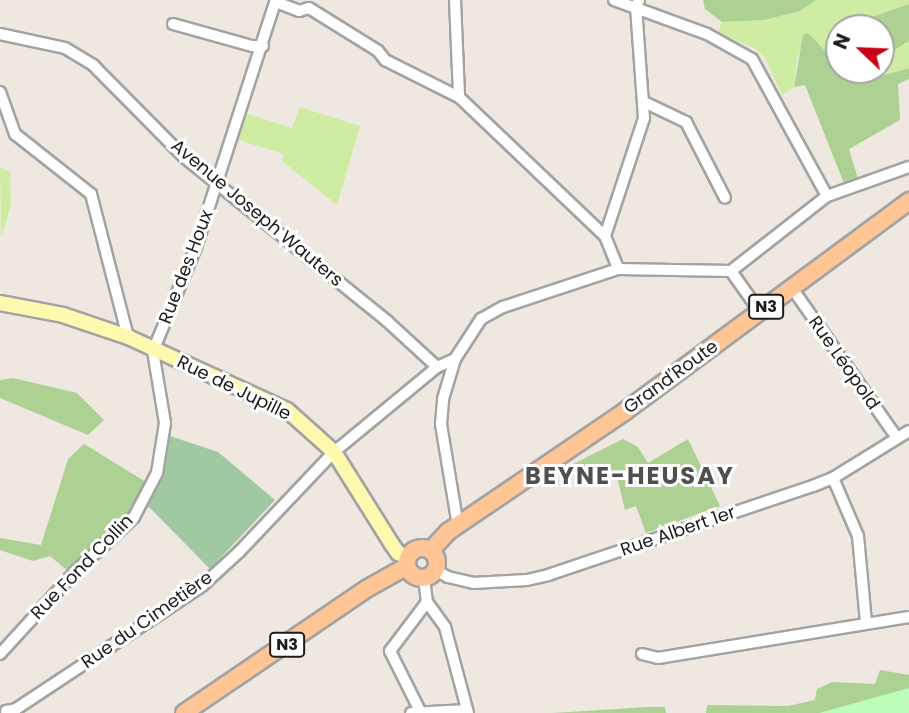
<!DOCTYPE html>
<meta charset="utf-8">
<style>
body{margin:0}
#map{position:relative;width:909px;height:713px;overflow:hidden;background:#eee8e0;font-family:Poppins,sans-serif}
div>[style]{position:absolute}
.grass>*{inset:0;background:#cfeda2}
.forest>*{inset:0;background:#acd192}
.cemetery>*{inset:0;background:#a0c9a2}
.park>*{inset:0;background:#bbfdb9}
.roads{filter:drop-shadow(2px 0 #a3a3a3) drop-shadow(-2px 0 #a3a3a3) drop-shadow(0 2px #a3a3a3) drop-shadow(0 -2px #a3a3a3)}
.street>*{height:10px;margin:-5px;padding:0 5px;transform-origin:5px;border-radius:5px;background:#fff}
.secondary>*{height:14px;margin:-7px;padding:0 7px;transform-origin:7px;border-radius:7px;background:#fef9af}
.primary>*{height:16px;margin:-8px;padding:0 8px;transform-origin:8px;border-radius:8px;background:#ffc595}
.primary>.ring{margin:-8px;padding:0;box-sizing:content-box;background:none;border:16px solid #ffc595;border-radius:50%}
span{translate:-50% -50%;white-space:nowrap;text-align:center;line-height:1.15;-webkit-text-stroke:6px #fff;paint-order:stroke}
.shield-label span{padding:2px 5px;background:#fff;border:2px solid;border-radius:5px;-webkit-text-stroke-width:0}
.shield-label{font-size:16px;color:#1c1c1c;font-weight:700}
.street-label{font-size:18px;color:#1c1c1c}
.district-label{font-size:24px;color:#4f4f4f;font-weight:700;letter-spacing:2px}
.north{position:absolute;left:825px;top:14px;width:70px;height:70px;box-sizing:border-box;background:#fff;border:2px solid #a4a4a4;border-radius:50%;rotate:293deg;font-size:19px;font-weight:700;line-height:28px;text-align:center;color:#1c1c1c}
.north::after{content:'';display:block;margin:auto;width:24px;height:32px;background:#c80017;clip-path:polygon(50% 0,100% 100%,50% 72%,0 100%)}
</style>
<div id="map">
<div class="grass">
<i style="clip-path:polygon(816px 0,909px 0,909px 4px,858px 22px,853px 28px,839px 28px,839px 45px,830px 57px,808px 33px,797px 57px,794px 87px,782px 95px,765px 58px,754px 48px,718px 33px,722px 22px,764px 20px,800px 11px)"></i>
<i style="clip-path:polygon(909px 41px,909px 68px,880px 76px,881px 58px)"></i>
<i style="clip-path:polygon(300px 107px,360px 126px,337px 205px,282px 161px,284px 154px,238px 140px,245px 113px,292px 128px)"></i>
<i style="clip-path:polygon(0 167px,10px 172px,11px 205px,1px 239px)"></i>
</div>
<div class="forest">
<i style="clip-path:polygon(703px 0,816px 0,800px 11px,764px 20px,722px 22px,705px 9px)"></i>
<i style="clip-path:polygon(909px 4px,909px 41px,881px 58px,881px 28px,853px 28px,858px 22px)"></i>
<i style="clip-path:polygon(808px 33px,830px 56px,839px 45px,839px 70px,879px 70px,881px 76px,909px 68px,909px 79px,898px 84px,900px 120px,849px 149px,859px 182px,845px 186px,805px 85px,794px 87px,803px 35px)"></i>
<i style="clip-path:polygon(13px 378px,77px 393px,104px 420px,88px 435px,0 398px,0 380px)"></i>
<i style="clip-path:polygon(623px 439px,638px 447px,648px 463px,688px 439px,720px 506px,646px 533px,636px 506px,625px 510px,616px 473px,586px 477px,573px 464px)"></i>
<i style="clip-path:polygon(84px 444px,146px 482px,125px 519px,68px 571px,50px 556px,33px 561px,0 550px,0 538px,41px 545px,68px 459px)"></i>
<i style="clip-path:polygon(880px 670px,909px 675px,909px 708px,892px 713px,706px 713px,707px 705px,788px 706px,815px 700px,817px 689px,832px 682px,875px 684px)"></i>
<i style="clip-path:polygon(665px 707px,666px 713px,553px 713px,647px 707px)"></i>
</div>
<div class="cemetery">
<i style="clip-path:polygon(170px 436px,218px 452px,275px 500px,210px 569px,148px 506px,163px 477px)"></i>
</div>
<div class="park">
<i style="clip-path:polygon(909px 688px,909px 713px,819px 713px)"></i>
</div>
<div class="roads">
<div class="street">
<i style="left:455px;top:0;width:97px;rotate:87.6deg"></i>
<i style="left:459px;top:97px;width:202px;rotate:43.6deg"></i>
<i style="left:605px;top:236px;width:35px;rotate:68deg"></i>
<i style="left:614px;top:0;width:99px;rotate:20.1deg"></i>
<i style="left:707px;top:34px;width:51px;rotate:29.1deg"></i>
<i style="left:752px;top:59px;width:156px;rotate:61.3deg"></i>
<i style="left:276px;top:2px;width:25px;rotate:21deg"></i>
<i style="left:299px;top:11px;width:10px;rotate:-17deg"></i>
<i style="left:309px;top:8px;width:81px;rotate:31.9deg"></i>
<i style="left:378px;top:51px;width:11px;rotate:52deg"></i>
<i style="left:385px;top:60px;width:83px;rotate:26.6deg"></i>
<i style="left:173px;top:24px;width:82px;rotate:15.6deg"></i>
<i style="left:252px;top:46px;width:11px"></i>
<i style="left:0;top:34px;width:66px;rotate:12.2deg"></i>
<i style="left:65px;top:48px;width:33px;rotate:31deg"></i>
<i style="left:93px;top:65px;width:129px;rotate:45.3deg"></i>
<i style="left:184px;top:157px;width:261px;rotate:38.9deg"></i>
<i style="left:387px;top:321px;width:68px;rotate:42.6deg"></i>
<i style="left:0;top:92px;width:45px;rotate:70.3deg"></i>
<i style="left:15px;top:134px;width:97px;rotate:38.3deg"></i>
<i style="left:91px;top:194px;width:148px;rotate:75.5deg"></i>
<i style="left:644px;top:102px;width:47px;rotate:25.5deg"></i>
<i style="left:686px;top:122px;width:85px;rotate:62.8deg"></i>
<i style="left:605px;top:236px;width:124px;rotate:-71.7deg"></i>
<i style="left:644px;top:118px;width:111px;rotate:-94.1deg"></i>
<i style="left:636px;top:7px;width:8px;rotate:-67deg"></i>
<i style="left:731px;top:271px;width:122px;rotate:-38deg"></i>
<i style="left:827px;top:196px;width:87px;rotate:-19.5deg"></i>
<i style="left:792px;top:288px;width:183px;rotate:55deg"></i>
<i style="left:833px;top:478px;width:63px;rotate:66.7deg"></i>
<i style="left:858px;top:536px;width:86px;rotate:84.7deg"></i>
<i style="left:458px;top:526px;width:103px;rotate:-99.5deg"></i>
<i style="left:441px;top:424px;width:25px;rotate:-85deg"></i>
<i style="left:443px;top:399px;width:42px;rotate:-73.3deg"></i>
<i style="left:455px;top:359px;width:48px;rotate:-57deg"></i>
<i style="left:481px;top:319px;width:25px;rotate:-29deg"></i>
<i style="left:503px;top:307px;width:121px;rotate:-18.3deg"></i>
<i style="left:618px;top:269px;width:113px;rotate:1deg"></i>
<i style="left:731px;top:271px;width:50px;rotate:54.7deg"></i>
<i style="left:435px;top:570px;width:15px;rotate:28deg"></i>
<i style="left:448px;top:577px;width:26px;rotate:13deg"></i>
<i style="left:473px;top:583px;width:54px;rotate:-3.2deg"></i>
<i style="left:527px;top:580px;width:22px;rotate:-13deg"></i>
<i style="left:548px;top:575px;width:280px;rotate:-18.6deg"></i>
<i style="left:813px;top:486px;width:22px;rotate:-22deg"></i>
<i style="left:833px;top:478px;width:89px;rotate:-31.7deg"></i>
<i style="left:424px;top:578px;width:24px;rotate:83deg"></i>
<i style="left:427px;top:602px;width:31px;rotate:54deg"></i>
<i style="left:445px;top:627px;width:89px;rotate:75deg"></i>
<i style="left:0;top:654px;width:111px;rotate:-47.6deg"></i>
<i style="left:75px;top:572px;width:81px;rotate:-43deg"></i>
<i style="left:134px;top:517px;width:50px;rotate:-62.4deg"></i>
<i style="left:157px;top:473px;width:51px;rotate:-80.9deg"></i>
<i style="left:165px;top:423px;width:73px;rotate:-99.5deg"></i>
<i style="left:153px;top:351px;width:113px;rotate:-67.5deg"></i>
<i style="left:196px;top:247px;width:260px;rotate:-72.1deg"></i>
<i style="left:642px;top:654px;width:16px;rotate:14deg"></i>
<i style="left:658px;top:658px;width:254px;rotate:-9.3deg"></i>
<i style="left:6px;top:711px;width:10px;rotate:-11deg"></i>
<i style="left:16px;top:709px;width:224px;rotate:-33.5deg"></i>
<i style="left:203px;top:585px;width:49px;rotate:-42.5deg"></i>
<i style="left:239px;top:552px;width:138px;rotate:-46.5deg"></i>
<i style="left:334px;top:452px;width:134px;rotate:-39.5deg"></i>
<i style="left:437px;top:367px;width:20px;rotate:-24deg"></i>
<i style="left:420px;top:711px;width:67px;rotate:-116.6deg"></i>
<i style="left:390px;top:651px;width:61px;rotate:-52.9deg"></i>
<i style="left:411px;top:713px;width:56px;rotate:-3.1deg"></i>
</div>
<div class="secondary">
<i style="left:0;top:303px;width:64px;rotate:10.8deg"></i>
<i style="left:63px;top:315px;width:69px;rotate:18.7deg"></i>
<i style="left:128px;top:337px;width:175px;rotate:24.7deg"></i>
<i style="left:287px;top:410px;width:63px;rotate:41.8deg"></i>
<i style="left:334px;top:452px;width:107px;rotate:57.9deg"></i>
<i style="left:391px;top:543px;width:12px;rotate:55deg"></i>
<i style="left:398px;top:553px;width:11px;rotate:22deg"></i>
</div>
<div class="primary">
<i class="ring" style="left:407px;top:548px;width:14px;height:14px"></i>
<i style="left:431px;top:550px;width:26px;rotate:-47deg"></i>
<i style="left:449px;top:531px;width:212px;rotate:-34.2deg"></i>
<i style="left:624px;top:412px;width:355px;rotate:-36.5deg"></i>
<i style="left:184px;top:713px;width:222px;rotate:-34.2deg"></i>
<i style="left:368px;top:588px;width:45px;rotate:-29.4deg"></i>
</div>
</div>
<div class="shield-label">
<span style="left:766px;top:307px">N3</span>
<span style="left:287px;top:645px">N3</span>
</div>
<div class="street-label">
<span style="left:257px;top:213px;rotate:40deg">Avenue Joseph Wauters</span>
<span style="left:186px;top:267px;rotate:-69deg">Rue des Houx</span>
<span style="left:844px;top:363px;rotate:55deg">Rue Léopold</span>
<span style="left:671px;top:377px;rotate:-36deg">Grand'Route</span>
<span style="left:234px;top:388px;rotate:26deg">Rue de Jupille</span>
<span style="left:678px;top:531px;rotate:-19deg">Rue Albert 1er</span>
<span style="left:82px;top:567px;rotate:-46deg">Rue Fond Collin</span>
<span style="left:147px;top:620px;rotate:-35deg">Rue du Cimetière</span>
</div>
<div class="district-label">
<span style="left:630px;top:476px">BEYNE-HEUSAY</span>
</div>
<div class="north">N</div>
</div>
